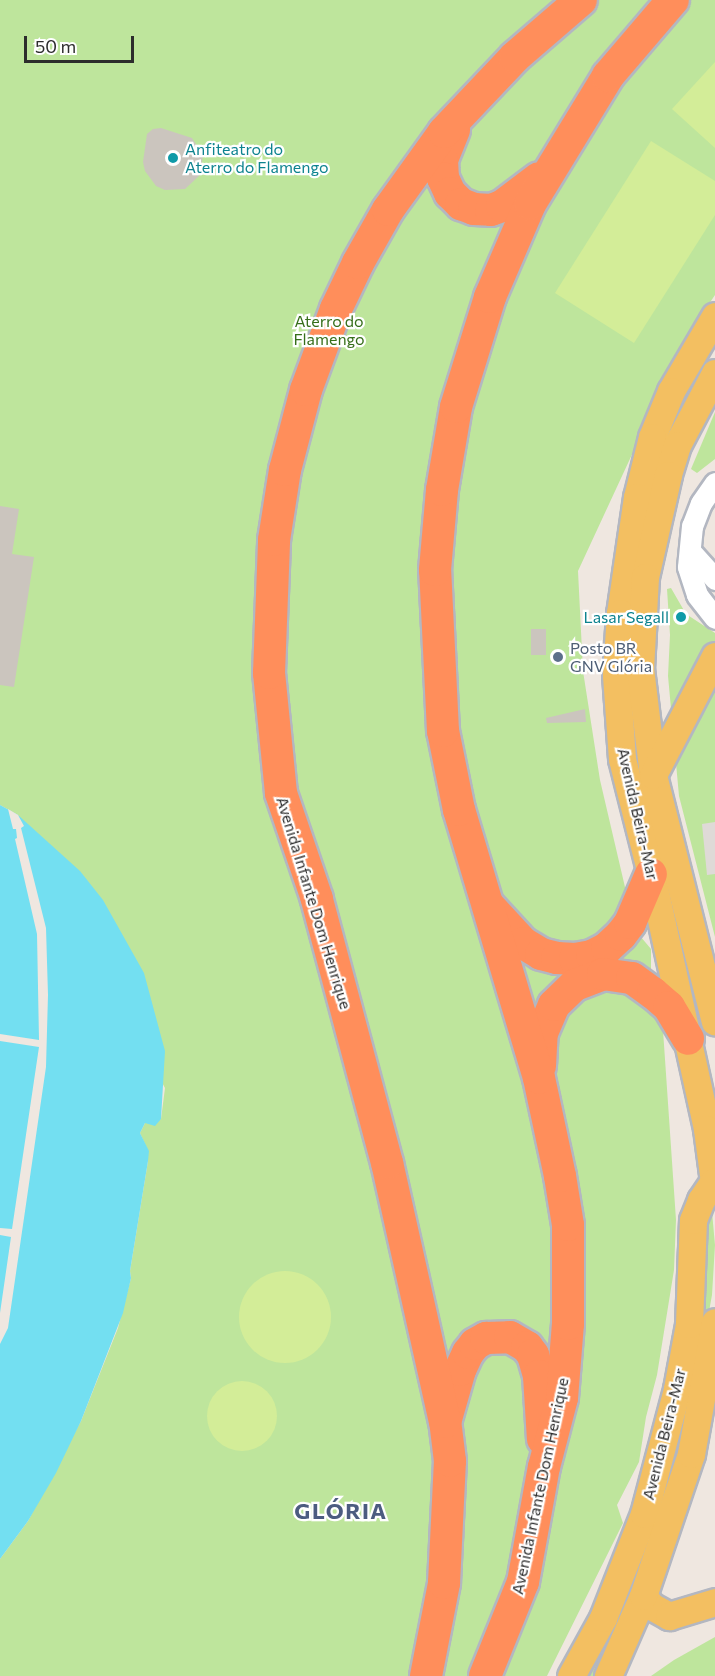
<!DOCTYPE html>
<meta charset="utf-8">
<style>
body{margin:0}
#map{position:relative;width:715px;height:1676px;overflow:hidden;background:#efe7e0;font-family:Commissioner,sans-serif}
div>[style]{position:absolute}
.green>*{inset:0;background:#bee59c}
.pitch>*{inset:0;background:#d3ed98}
.round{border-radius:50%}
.plaza>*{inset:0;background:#dfdad7}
.water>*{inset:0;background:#73dff1}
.pier>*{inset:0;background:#efe7e0}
.building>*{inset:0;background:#cbc5be;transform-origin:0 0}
.roads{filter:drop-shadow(2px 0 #b3b7c1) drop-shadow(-2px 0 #b3b7c1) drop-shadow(0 2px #b3b7c1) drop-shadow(0 -2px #b3b7c1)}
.minor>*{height:21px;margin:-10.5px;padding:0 10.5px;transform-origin:10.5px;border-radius:10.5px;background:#fff}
.major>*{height:27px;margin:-13.5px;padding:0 13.5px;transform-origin:13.5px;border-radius:13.5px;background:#f3bf61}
.highway>*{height:32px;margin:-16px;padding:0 16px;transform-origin:16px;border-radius:16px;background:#ff8e5b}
.dots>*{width:16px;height:16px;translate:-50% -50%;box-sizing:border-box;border:3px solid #fff;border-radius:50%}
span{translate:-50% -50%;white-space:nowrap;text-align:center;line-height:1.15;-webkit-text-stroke:4.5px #fff;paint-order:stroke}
.culture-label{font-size:16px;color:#0d838f}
.left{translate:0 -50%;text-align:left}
.right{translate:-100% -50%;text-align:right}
.park-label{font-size:16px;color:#366e1a}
.service-label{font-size:16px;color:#4e5e75}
.street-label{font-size:16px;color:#2d2d2d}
.district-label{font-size:22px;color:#4c5c80;font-weight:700;letter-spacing:1.5px}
.scale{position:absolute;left:24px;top:36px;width:110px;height:27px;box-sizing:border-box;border:3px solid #2d2d2d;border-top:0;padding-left:8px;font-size:18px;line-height:21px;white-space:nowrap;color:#2d2d2d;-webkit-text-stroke:4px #fff;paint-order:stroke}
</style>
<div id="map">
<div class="green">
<i style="clip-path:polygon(0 0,715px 0,715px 295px,686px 338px,578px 571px,583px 671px,600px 780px,635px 930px,651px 949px,651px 976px,663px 1030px,676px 1220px,674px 1270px,657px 1375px,646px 1417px,639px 1462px,617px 1505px,623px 1523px,547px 1676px,0 1676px,0 1559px,28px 1521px,81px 1421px,118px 1328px,131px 1278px,130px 1271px,148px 1161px,148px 1151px,140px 1133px,145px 1123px,161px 1119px,165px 1088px,18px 815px,0 805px)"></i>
<i style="clip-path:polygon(715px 412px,715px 459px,697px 473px,691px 469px)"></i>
<i style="clip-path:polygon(671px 588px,686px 614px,715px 633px,715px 937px,679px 796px,668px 676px,670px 635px,667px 589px)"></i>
<i style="clip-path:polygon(712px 1212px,715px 1245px,712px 1295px,696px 1383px,660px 1520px,596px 1676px,579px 1676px,633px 1553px,706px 1219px)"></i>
<i style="clip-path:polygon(715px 1637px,715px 1676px,651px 1676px,674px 1660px)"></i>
</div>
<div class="pitch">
<i style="clip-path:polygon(715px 62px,715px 148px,672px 109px)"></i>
<i style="clip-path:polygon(651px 141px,715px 181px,715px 215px,634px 343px,555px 293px)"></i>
<i class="round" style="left:239px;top:1271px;width:92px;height:92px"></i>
<i class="round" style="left:207px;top:1381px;width:70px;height:70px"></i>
</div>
<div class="plaza">
<i style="clip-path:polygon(715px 822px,715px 874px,707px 875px,702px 824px)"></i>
</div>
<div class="water">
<i style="clip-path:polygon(0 805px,18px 815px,80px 871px,103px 900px,144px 973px,165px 1051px,161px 1119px,155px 1126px,145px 1123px,140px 1133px,149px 1151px,148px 1161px,130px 1271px,131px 1278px,123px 1313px,81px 1421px,56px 1473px,28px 1521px,0 1559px)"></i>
</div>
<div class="pier">
<i style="clip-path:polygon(8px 809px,18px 815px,24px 826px,21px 828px,46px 928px,48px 995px,46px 1067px,8px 1328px,0 1344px,0 1313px,11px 1237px,0 1235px,0 1228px,12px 1229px,39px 1047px,0 1041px,0 1034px,39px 1040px,37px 934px,15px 839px,17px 838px,16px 829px,13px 829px)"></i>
</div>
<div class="building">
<i style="clip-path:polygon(161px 128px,192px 138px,203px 155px,200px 175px,185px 189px,165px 190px,156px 186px,145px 171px,143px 162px,147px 134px,153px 129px)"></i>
<i style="clip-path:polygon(0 506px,19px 509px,12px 554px,34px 557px,14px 687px,0 685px)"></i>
<i style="left:531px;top:629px;width:15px;height:26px"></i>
<i style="clip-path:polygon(585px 709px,586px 722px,547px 723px,546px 718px)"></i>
</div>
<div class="roads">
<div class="minor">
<i style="left:715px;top:483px;width:24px;rotate:125deg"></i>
<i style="left:701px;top:503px;width:25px;rotate:111deg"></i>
<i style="left:692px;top:526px;width:41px;rotate:95.6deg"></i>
<i style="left:688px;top:567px;width:29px;rotate:72deg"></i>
<i style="left:697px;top:595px;width:29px;rotate:52deg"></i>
<i style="left:690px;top:551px;width:38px;rotate:48deg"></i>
</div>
<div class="major">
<i style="left:715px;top:316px;width:87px;rotate:120.4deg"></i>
<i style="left:671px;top:391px;width:50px;rotate:112.4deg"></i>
<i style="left:652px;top:437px;width:62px;rotate:104deg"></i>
<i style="left:637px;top:497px;width:117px;rotate:98.3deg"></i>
<i style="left:620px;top:613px;width:62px;rotate:93.7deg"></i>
<i style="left:616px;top:675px;width:84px;rotate:85.9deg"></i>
<i style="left:622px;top:759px;width:119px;rotate:75.8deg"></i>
<i style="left:651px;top:874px;width:261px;rotate:77.6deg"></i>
<i style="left:707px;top:1129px;width:62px;rotate:82.5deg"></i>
<i style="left:715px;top:373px;width:81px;rotate:117.8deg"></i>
<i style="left:677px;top:445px;width:31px;rotate:107deg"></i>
<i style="left:668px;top:475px;width:105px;rotate:102.7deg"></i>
<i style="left:645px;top:577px;width:91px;rotate:93.1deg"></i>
<i style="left:640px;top:668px;width:108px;rotate:83.1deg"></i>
<i style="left:653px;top:775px;width:254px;rotate:75.9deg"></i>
<i style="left:653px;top:775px;width:134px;rotate:-62.5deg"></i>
<i style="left:643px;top:1596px;width:13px;rotate:51deg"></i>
<i style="left:651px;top:1606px;width:21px;rotate:29deg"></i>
<i style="left:669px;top:1616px;width:48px;rotate:-16.9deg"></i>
<i style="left:571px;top:1676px;width:66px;rotate:-61.1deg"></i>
<i style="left:603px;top:1618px;width:112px;rotate:-68.5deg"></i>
<i style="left:644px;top:1514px;width:129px;rotate:-75.2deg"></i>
<i style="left:677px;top:1389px;width:66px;rotate:-79.5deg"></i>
<i style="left:689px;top:1324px;width:104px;rotate:-87.8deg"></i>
<i style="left:693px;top:1220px;width:22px;rotate:-68deg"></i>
<i style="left:701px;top:1200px;width:22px;rotate:-56deg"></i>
<i style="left:608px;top:1676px;width:87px;rotate:-66.4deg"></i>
<i style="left:643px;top:1596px;width:150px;rotate:-71.3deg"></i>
<i style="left:691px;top:1454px;width:134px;rotate:-79.7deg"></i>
</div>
<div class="highway">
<i style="left:454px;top:130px;width:32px;rotate:112deg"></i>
<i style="left:442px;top:160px;width:18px;rotate:87deg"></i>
<i style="left:443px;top:178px;width:17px;rotate:65deg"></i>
<i style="left:450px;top:193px;width:16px;rotate:45deg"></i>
<i style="left:461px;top:204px;width:14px;rotate:21deg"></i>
<i style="left:474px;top:209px;width:17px;rotate:3deg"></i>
<i style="left:491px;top:210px;width:12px;rotate:-20deg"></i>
<i style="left:502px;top:206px;width:46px;rotate:-37.1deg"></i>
<i style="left:489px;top:906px;width:50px;rotate:47.4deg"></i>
<i style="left:523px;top:943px;width:21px;rotate:31deg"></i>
<i style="left:541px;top:954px;width:16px;rotate:14deg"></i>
<i style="left:557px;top:958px;width:18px;rotate:3deg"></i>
<i style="left:575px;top:959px;width:17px;rotate:-10deg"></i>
<i style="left:592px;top:956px;width:17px;rotate:-28deg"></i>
<i style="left:607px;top:948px;width:19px;rotate:-43deg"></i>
<i style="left:621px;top:935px;width:15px;rotate:-53deg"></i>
<i style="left:630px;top:923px;width:53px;rotate:-66.8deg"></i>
<i style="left:540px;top:1066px;width:33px;rotate:-87deg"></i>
<i style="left:542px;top:1033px;width:30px;rotate:-67deg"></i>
<i style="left:554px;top:1005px;width:29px;rotate:-44deg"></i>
<i style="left:575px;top:985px;width:30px;rotate:-21deg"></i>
<i style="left:603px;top:974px;width:29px;rotate:8deg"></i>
<i style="left:632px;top:978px;width:26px;rotate:36deg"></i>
<i style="left:653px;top:993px;width:21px;rotate:41deg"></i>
<i style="left:669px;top:1007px;width:37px;rotate:59deg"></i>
<i style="left:446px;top:1419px;width:51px;rotate:-74.1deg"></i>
<i style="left:460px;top:1370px;width:19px;rotate:-65deg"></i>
<i style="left:468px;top:1353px;width:11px;rotate:-52deg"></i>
<i style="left:475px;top:1344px;width:13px;rotate:-29deg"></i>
<i style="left:486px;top:1338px;width:24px;rotate:-2deg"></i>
<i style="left:510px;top:1337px;width:20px;rotate:30deg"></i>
<i style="left:527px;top:1347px;width:10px;rotate:53deg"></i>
<i style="left:533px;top:1355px;width:22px;rotate:74deg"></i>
<i style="left:539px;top:1376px;width:63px;rotate:86.4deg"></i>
<i style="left:426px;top:1676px;width:95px;rotate:-79deg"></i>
<i style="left:444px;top:1583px;width:122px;rotate:-87.2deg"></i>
<i style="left:450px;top:1461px;width:39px;rotate:-97deg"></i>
<i style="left:445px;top:1422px;width:265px;rotate:-102.6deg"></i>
<i style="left:387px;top:1163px;width:273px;rotate:-104.9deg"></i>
<i style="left:317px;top:899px;width:112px;rotate:-108.8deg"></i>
<i style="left:281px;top:793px;width:121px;rotate:-95.7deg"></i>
<i style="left:269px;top:673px;width:133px;rotate:-87.8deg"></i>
<i style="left:274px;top:540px;width:71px;rotate:-81.1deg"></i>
<i style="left:285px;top:470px;width:83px;rotate:-75.3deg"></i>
<i style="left:306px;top:390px;width:86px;rotate:-69.7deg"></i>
<i style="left:336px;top:309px;width:51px;rotate:-64.4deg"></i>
<i style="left:358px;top:263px;width:61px;rotate:-60.5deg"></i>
<i style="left:388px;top:210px;width:96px;rotate:-54.3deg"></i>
<i style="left:444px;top:132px;width:103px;rotate:-46.6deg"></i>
<i style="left:515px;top:57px;width:87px;rotate:-40.8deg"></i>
<i style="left:485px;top:1676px;width:101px;rotate:-68deg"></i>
<i style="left:523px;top:1582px;width:117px;rotate:-79.7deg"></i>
<i style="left:544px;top:1467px;width:71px;rotate:-75.4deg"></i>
<i style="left:562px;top:1398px;width:74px;rotate:-85.4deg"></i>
<i style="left:568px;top:1324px;width:99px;rotate:-90deg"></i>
<i style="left:568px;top:1225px;width:50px;rotate:-99.3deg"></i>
<i style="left:560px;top:1176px;width:100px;rotate:-102.1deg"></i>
<i style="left:539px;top:1078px;width:280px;rotate:-106.6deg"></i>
<i style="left:459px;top:810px;width:81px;rotate:-101.4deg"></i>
<i style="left:443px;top:731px;width:161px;rotate:-92.8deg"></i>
<i style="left:435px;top:570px;width:80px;rotate:-85deg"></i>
<i style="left:442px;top:490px;width:84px;rotate:-80.4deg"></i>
<i style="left:456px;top:407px;width:115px;rotate:-72.8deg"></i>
<i style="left:490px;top:297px;width:101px;rotate:-66.7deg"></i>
<i style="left:530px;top:204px;width:150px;rotate:-58.6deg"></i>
<i style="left:608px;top:76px;width:100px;rotate:-49.5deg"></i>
</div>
</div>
<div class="dots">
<i style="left:173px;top:158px;background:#0f9aa8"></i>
<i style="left:681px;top:617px;background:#0f9aa8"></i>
<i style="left:558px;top:657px;background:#5c6f8a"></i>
</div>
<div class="culture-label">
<span class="left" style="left:185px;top:158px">Anfiteatro do<br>Aterro do Flamengo</span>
<span class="right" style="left:669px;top:617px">Lasar Segall</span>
</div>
<div class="park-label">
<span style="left:329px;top:330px">Aterro do<br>Flamengo</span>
</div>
<div class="service-label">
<span class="left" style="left:570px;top:657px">Posto BR<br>GNV Glória</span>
</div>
<div class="street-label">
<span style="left:638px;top:814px;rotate:77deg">Avenida Beira-Mar</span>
<span style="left:314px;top:903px;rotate:73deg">Avenida Infante Dom Henrique</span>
<span style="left:664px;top:1434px;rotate:-76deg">Avenida Beira-Mar</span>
<span style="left:540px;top:1486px;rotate:-78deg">Avenida Infante Dom Henrique</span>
</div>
<div class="district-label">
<span style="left:341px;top:1511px">GLÓRIA</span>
</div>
<div class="scale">50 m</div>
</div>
